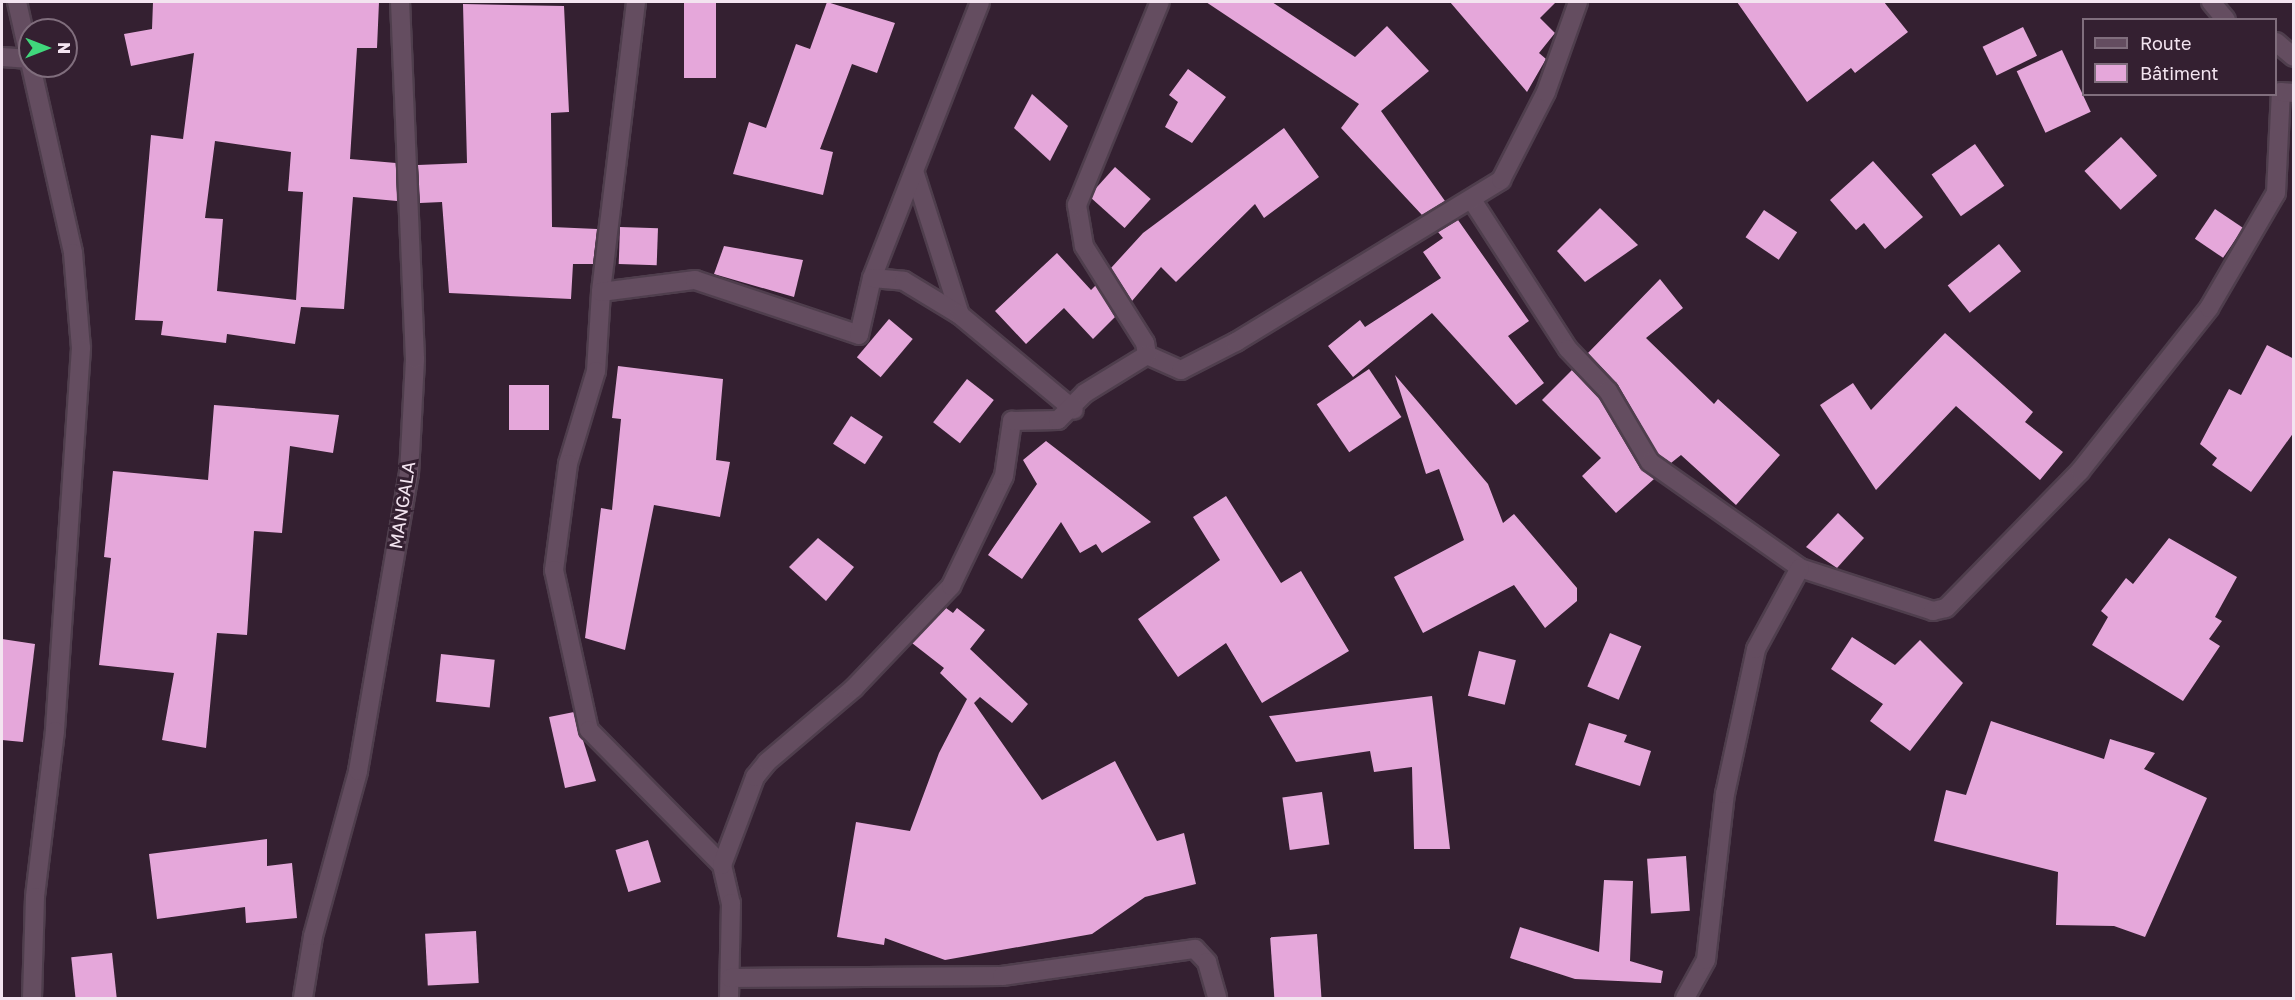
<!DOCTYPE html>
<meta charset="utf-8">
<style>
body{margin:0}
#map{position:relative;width:2295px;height:1000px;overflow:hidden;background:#342031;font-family:"Golos Text",sans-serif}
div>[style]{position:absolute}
.building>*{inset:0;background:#e5a7da;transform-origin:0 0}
.roads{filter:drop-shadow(2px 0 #4f3e4d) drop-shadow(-2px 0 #4f3e4d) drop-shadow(0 2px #4f3e4d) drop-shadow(0 -2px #4f3e4d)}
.street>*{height:18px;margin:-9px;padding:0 9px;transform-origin:9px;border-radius:9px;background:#644d60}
span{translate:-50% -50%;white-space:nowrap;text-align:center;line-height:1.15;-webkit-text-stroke:6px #342031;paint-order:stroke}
.street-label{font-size:18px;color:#f3e4f0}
.frame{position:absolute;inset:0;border:3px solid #f3e4f0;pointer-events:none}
.legend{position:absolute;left:2082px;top:18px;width:195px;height:78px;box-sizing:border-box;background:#342031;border:2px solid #806e7d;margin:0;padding:8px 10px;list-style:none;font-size:18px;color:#f3e4f0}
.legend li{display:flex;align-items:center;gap:12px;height:30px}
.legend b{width:30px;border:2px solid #806e7d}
.north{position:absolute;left:18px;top:18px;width:60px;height:60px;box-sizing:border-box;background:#342031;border:2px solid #806e7d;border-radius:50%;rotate:90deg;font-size:16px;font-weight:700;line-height:24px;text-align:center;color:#f3e4f0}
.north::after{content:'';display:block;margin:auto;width:21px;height:27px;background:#40d77c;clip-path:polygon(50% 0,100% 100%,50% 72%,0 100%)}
</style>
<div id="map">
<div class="building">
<i style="clip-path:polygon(evenodd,153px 2px,379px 2px,377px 48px,357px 48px,350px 159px,396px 163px,397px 201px,353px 197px,344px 309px,301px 307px,295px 344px,227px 334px,226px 343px,161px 335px,163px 321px,135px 320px,151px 135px,183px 139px,194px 53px,131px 66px,124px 34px,152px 29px,153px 2px,215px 141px,291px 152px,288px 191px,303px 192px,296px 300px,217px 291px,223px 219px,205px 218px,215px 141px)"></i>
<i style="left:684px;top:2px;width:32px;height:76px"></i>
<i style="clip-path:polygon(827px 2px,895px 23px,877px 73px,852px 64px,820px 149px,833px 152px,823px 195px,733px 174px,749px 122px,766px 128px,796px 44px,810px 49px)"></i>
<i style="clip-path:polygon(1206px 2px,1272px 2px,1355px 57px,1387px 26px,1429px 71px,1381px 111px,1445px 201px,1422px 215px,1341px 128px,1359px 104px)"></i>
<i style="clip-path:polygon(1450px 2px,1556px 2px,1540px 18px,1555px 33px,1539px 53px,1546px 59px,1527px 92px)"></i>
<i style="clip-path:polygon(1737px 2px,1884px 2px,1908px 32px,1855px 73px,1851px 68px,1807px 102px)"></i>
<i style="clip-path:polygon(463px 4px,564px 6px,569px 112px,551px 113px,552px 227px,597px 229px,593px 264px,573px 264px,571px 299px,449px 293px,442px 202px,420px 203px,418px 165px,467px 163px)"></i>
<i style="left:2023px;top:27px;width:32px;height:45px;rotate:64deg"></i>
<i style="left:2062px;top:50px;width:68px;height:50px;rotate:65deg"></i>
<i style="clip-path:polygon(1188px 69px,1226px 97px,1192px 143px,1165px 127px,1178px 102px,1169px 95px)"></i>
<i style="clip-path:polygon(1032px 94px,1068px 126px,1050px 161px,1014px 128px)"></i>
<i style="clip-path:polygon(1284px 128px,1319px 177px,1264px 218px,1255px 204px,1176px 282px,1161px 267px,1132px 301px,1111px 268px,1143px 233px)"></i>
<i style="left:2121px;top:137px;width:53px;height:50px;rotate:47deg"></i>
<i style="left:1975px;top:144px;width:51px;height:53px;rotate:55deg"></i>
<i style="clip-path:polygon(1873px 161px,1923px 217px,1885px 249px,1864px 223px,1856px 230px,1830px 200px)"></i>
<i style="left:1115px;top:167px;width:48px;height:39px;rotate:42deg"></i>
<i style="clip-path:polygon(1600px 208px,1638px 245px,1585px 282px,1557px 251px)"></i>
<i style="left:2215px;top:209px;width:34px;height:36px;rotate:34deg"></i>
<i style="left:1764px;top:210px;width:40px;height:33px;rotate:34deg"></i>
<i style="clip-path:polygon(1458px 220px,1529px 321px,1508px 336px,1544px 383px,1516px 405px,1432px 313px,1353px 377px,1328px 346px,1360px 320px,1365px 327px,1441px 278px,1423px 252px,1443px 238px,1438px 232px)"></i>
<i style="left:620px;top:227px;width:38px;height:37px;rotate:2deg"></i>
<i style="left:1999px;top:244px;width:35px;height:66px;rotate:51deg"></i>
<i style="clip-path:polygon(724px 246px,803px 260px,794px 297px,714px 274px)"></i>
<i style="clip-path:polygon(1057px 253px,1091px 290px,1096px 285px,1115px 317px,1093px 339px,1064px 308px,1026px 344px,995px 311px)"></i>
<i style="clip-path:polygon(1660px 279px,1683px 308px,1646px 338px,1714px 404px,1718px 399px,1780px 455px,1736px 505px,1681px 455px,1671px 463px,1658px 454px,1618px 385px,1588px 353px)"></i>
<i style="left:889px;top:319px;width:31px;height:50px;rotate:40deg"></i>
<i style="clip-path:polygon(1945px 333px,2033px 412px,2025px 422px,2063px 452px,2040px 480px,1956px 406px,1876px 490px,1820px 405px,1853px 383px,1871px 410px)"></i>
<i style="clip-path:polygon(2267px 345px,2294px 359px,2294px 432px,2251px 492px,2212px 465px,2217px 458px,2200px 444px,2229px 389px,2241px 395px)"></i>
<i style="clip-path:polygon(618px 366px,723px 379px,716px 460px,730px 462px,720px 517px,654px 505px,625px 650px,585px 638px,601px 508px,612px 510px,621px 419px,612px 418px)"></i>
<i style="left:1369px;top:369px;width:58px;height:63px;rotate:56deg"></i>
<i style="clip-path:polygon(1572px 370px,1599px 398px,1640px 468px,1654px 479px,1616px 513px,1582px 476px,1601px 458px,1542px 400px)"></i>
<i style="clip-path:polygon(1395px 375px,1488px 484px,1503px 523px,1514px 514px,1577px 588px,1577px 601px,1545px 628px,1514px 585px,1423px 633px,1394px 577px,1464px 540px,1439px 469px,1426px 474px)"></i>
<i style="left:967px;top:379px;width:34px;height:55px;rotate:38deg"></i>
<i style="left:509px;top:385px;width:40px;height:45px"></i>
<i style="clip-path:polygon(214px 405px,339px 415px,333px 453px,290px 446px,282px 533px,254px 531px,247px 635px,217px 633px,206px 748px,162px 740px,174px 673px,99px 665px,111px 558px,104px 557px,113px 471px,208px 480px)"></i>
<i style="left:851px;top:416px;width:38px;height:33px;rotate:33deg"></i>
<i style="clip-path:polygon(1046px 441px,1151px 522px,1102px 553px,1096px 544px,1080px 553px,1061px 522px,1022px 579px,988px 555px,1037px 484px,1023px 460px)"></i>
<i style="clip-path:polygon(1226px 496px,1281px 583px,1301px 571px,1349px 651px,1262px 703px,1226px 643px,1178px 677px,1138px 619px,1220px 560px,1193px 517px)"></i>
<i style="clip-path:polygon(1838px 513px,1864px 538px,1837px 568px,1806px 547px)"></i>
<i style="clip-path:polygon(818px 538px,854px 567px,826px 601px,789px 567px)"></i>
<i style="clip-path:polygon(2169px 538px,2237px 577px,2215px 617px,2222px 621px,2209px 639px,2220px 646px,2183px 701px,2092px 645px,2108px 617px,2101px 611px,2126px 578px,2133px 584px)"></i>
<i style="clip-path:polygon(946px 608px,953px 613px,957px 608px,985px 630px,970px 649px,1028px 704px,1012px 723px,980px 697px,974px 703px,1042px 800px,1115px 761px,1157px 841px,1184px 833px,1196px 884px,1145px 897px,1092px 934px,945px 960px,885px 938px,884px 945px,837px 937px,856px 822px,910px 831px,939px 753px,967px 699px,940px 673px,944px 668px,912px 643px)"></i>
<i style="left:1610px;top:633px;width:34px;height:58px;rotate:23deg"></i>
<i style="clip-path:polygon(1852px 637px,1895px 665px,1920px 640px,1963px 683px,1910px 751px,1870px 721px,1883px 704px,1831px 669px)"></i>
<i style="clip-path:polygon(2px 639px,35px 644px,23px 742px,2px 740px)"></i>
<i style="left:1479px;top:651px;width:38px;height:46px;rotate:14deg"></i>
<i style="left:441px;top:654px;width:54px;height:48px;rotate:6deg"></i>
<i style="clip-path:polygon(1432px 696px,1450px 849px,1414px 849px,1412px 767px,1374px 772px,1370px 751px,1296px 762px,1269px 716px)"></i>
<i style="clip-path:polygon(574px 712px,596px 781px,565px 788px,549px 717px)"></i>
<i style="clip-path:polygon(1991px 721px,2104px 759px,2110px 739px,2155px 753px,2144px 769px,2207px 798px,2145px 937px,2114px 926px,2056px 925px,2058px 872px,1934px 841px,1946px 790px,1966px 795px)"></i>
<i style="clip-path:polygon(1589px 723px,1627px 735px,1624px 742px,1651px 751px,1640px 786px,1575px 765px)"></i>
<i style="left:1322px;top:792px;width:53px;height:40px;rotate:82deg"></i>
<i style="clip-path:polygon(267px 839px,267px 866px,292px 863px,297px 918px,246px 923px,245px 907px,157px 919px,149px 854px)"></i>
<i style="left:648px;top:840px;width:44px;height:34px;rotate:73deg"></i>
<i style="left:1686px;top:856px;width:55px;height:39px;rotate:86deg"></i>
<i style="clip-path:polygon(1604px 880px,1633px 881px,1630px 961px,1663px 971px,1661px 983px,1575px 979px,1510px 958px,1520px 927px,1599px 952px)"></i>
<i style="left:476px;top:931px;width:52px;height:51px;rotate:87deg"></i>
<i style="left:1317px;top:934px;width:65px;height:47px;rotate:86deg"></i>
<i style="left:112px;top:953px;width:46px;height:41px;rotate:84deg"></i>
</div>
<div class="roads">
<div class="street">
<i style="left:17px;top:2px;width:59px;rotate:77.4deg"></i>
<i style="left:636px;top:2px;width:292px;rotate:96.9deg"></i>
<i style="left:601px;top:292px;width:79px;rotate:93.6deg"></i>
<i style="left:596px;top:371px;width:97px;rotate:106.8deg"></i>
<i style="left:568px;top:464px;width:107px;rotate:97.5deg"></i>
<i style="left:554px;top:570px;width:164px;rotate:77.7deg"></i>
<i style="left:589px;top:730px;width:190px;rotate:45.4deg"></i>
<i style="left:722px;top:865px;width:39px;rotate:77deg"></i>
<i style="left:731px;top:903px;width:95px;rotate:91.2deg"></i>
<i style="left:2211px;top:2px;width:23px;rotate:50deg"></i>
<i style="left:2276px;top:42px;width:23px;rotate:40deg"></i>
<i style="left:2px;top:57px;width:28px;rotate:4deg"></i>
<i style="left:31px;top:66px;width:192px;rotate:77.3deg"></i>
<i style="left:73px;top:253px;width:95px;rotate:85.2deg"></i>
<i style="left:81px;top:348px;width:384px;rotate:93.9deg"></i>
<i style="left:55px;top:731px;width:167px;rotate:96.9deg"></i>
<i style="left:35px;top:897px;width:101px;rotate:91.7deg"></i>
<i style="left:915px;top:174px;width:148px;rotate:72.3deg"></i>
<i style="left:1472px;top:200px;width:177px;rotate:57.2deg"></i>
<i style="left:1568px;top:349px;width:58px;rotate:46.4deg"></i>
<i style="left:1608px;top:391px;width:82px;rotate:59.4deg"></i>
<i style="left:1650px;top:462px;width:184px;rotate:35.2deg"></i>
<i style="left:1800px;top:568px;width:140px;rotate:17.9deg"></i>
<i style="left:1933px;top:611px;width:13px;rotate:-13deg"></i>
<i style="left:1946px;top:608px;width:192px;rotate:-45.6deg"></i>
<i style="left:2080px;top:471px;width:208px;rotate:-51.6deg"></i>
<i style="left:2209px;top:308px;width:133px;rotate:-59.8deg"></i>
<i style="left:2276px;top:193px;width:101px;rotate:-87.2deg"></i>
<i style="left:2281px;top:92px;width:13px;rotate:4deg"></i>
<i style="left:872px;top:278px;width:296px;rotate:-68.6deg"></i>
<i style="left:601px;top:292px;width:95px;rotate:-7.3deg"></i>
<i style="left:695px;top:280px;width:173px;rotate:18.5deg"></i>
<i style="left:859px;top:335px;width:58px;rotate:-77.2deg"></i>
<i style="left:872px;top:278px;width:32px;rotate:5deg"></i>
<i style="left:904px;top:281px;width:66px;rotate:31.3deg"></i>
<i style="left:960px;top:315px;width:148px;rotate:39.8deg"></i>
<i style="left:1147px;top:355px;width:37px;rotate:24deg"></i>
<i style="left:1181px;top:370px;width:62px;rotate:-27deg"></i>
<i style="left:1236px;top:342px;width:311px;rotate:-31.4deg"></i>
<i style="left:1501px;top:180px;width:99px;rotate:-62.9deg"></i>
<i style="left:1546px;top:92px;width:96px;rotate:-70.4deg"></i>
<i style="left:1147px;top:355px;width:12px;rotate:-99deg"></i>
<i style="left:1145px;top:343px;width:115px;rotate:-122.2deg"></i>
<i style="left:1084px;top:246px;width:42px;rotate:-99.7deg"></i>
<i style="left:1077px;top:205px;width:219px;rotate:-67.8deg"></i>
<i style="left:722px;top:865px;width:94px;rotate:-69.4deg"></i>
<i style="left:755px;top:777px;width:19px;rotate:-51deg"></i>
<i style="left:767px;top:762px;width:114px;rotate:-40.4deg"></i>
<i style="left:854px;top:688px;width:141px;rotate:-46.4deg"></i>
<i style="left:951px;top:586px;width:122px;rotate:-64.3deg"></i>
<i style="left:1004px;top:476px;width:56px;rotate:-81.7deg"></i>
<i style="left:1012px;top:421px;width:46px;rotate:-1.2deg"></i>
<i style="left:1058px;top:420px;width:38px;rotate:-45deg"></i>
<i style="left:1085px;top:393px;width:73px;rotate:-31.5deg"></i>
<i style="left:730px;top:978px;width:272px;rotate:-0.4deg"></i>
<i style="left:1002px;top:976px;width:195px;rotate:-8deg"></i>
<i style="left:1195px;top:949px;width:18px;rotate:47deg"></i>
<i style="left:1207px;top:962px;width:37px;rotate:74deg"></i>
<i style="left:303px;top:998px;width:63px;rotate:-80.8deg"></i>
<i style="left:313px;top:936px;width:171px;rotate:-74.7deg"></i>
<i style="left:358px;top:771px;width:301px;rotate:-80.3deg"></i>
<i style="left:409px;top:474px;width:115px;rotate:-87deg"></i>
<i style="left:415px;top:359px;width:357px;rotate:-92.4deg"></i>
<i style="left:1685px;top:998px;width:43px;rotate:-61.1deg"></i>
<i style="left:1706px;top:960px;width:167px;rotate:-83.5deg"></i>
<i style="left:1725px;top:794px;width:148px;rotate:-77.9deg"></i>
<i style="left:1756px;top:649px;width:92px;rotate:-61.5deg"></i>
</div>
</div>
<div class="street-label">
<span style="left:402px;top:505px;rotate:-81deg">MANGALA</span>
</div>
<div class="frame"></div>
<ul class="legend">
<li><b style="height:8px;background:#644d60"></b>Route</li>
<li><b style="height:16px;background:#e5a7da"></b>Bâtiment</li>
</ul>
<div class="north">N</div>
</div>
